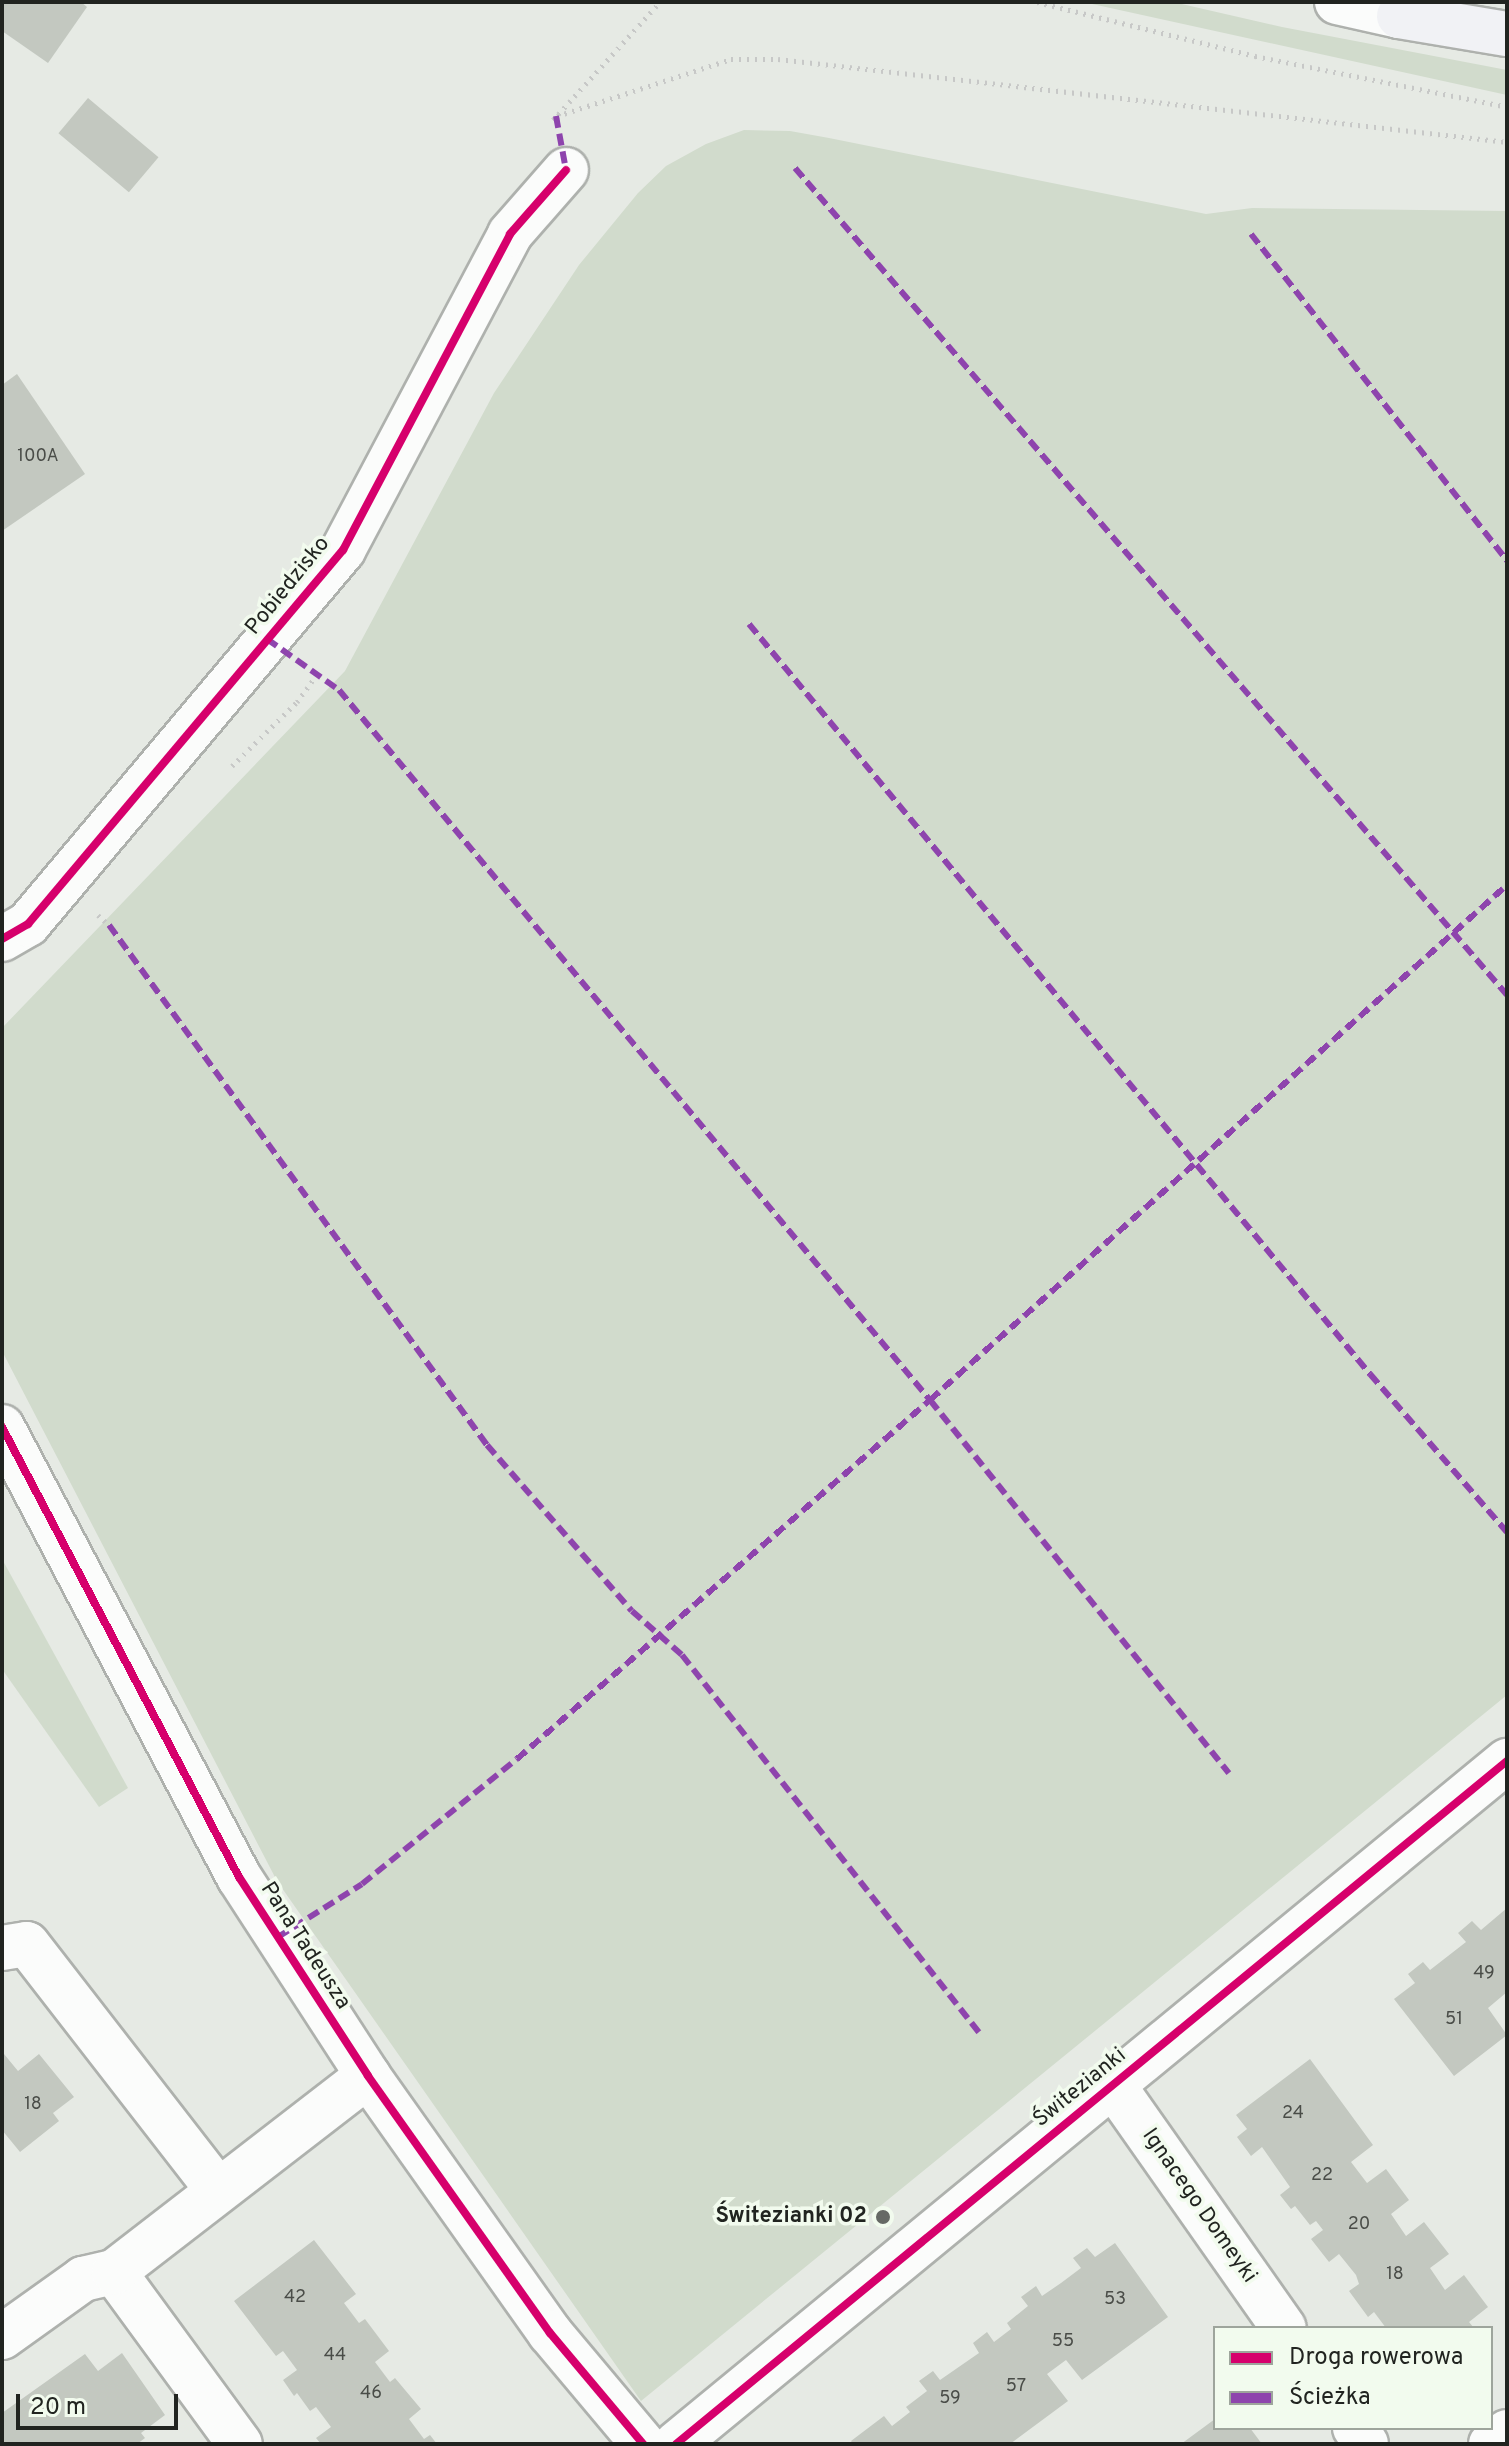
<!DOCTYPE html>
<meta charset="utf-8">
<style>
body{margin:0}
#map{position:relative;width:1509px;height:2446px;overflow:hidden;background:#e6eae4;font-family:Overpass,sans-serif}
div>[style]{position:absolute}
.green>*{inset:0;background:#d1dbcc}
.building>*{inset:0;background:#c3c8c0;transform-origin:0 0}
.path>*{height:5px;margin-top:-2.5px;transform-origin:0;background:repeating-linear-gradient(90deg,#c7c8c7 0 2px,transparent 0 8px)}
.roads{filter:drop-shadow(2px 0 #aeb1ad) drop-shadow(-2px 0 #aeb1ad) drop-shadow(0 2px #aeb1ad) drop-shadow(0 -2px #aeb1ad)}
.minor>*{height:44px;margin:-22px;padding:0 22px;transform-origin:22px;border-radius:22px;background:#fbfcfb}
.tertiary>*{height:44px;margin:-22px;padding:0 22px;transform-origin:22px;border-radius:22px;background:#fbfcfb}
.primary>*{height:44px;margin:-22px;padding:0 22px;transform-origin:22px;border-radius:22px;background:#f1f2f5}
.quiet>*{height:6px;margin-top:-3px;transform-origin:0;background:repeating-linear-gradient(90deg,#8e44ad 0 12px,transparent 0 18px)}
.cycleway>*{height:8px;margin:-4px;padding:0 4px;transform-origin:4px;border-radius:4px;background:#d6006c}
.dots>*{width:22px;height:22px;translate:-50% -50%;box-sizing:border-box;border:4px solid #f2fbee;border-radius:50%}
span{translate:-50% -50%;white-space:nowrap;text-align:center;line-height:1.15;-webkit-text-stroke:7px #f2fbee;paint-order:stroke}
.number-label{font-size:18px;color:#4a4d48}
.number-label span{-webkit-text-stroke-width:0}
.street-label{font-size:22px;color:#212420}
.poi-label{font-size:22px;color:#212420;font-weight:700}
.right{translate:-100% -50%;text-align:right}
.frame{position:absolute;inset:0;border:4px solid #212420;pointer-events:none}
.legend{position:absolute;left:1213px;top:2326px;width:280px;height:104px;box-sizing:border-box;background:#f2fbee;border:2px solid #9ea59c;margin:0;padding:10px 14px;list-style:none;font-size:24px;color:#212420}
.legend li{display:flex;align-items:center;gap:16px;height:40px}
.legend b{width:40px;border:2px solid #9ea59c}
.scale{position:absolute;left:16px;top:2394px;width:162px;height:36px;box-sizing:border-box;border:4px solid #212420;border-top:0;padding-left:10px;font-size:24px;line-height:28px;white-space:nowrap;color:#212420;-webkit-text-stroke:6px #f2fbee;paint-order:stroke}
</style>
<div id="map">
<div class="green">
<i style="clip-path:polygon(1083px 2px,1173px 2px,1282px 27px,1507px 70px,1507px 95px)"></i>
<i style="clip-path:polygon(744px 130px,790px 131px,829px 138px,1206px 214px,1252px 208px,1507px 211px,1507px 1695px,641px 2401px,277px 1881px,2px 1351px,2px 1028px,345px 671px,494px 393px,579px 265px,638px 193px,666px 166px,706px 144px)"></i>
<i style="clip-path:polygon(2px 1559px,128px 1788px,99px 1807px,2px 1669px)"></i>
</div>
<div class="building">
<i style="clip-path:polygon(2px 2px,81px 2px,87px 7px,48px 63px,2px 31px)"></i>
<i style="left:88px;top:98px;width:92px;height:46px;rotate:40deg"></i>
<i style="clip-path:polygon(17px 374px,85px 474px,2px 531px,2px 385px)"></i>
<i style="clip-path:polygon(1507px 1908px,1507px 1992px,1488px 2008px,1507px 2035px,1454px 2076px,1394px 1999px,1415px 1983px,1408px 1974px,1423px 1962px,1430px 1970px,1466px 1942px,1458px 1933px,1472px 1921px,1481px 1930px)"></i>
<i style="clip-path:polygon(4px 2054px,18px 2071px,39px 2054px,74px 2097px,53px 2113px,59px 2121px,20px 2152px,2px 2130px)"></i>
<i style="clip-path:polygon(1310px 2059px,1373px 2145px,1351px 2162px,1367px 2183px,1386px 2169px,1409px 2200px,1391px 2214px,1406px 2236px,1424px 2222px,1449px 2254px,1430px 2268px,1445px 2290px,1464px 2275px,1488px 2307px,1469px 2322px,1474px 2328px,1386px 2328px,1374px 2312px,1368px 2317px,1349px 2291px,1359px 2284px,1356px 2275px,1339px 2254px,1329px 2262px,1311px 2239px,1323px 2230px,1316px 2221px,1310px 2225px,1295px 2206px,1291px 2209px,1280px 2195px,1290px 2187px,1262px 2147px,1251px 2156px,1237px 2137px,1247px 2129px,1236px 2115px)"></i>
<i style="clip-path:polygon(314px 2240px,356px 2294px,344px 2303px,359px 2323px,365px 2319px,389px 2351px,375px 2362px,390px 2382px,395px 2378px,421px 2409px,409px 2419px,424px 2439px,430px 2435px,437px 2444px,321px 2444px,316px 2438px,331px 2427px,316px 2407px,310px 2411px,297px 2393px,294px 2396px,283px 2380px,297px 2370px,283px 2351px,276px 2356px,234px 2301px)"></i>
<i style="clip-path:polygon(1115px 2243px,1168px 2317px,1082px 2380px,1066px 2360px,1047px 2374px,1068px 2401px,1010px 2444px,853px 2444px,851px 2441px,884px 2416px,892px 2426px,910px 2412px,906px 2407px,927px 2391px,919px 2381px,933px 2371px,940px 2380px,979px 2353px,973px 2343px,987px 2332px,994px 2342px,1011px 2329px,1007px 2323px,1028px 2306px,1021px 2297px,1036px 2286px,1042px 2296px,1061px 2283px,1081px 2268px,1073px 2258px,1087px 2248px,1095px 2257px)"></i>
<i style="clip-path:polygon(122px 2353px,165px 2415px,141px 2433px,145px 2438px,137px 2444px,2px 2444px,2px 2413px,85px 2354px,98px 2371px)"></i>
<i style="clip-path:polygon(1215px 2419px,1215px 2428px,1250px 2428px,1262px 2444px,1181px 2444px)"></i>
</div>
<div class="path">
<i style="left:1037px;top:2px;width:225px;rotate:13.9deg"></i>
<i style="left:1255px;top:56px;width:257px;rotate:11.4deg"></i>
<i style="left:557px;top:116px;width:183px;rotate:-18.1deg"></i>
<i style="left:731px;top:59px;width:47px"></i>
<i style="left:778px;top:59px;width:734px;rotate:6.5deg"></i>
<i style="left:553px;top:120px;width:159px;rotate:-47.8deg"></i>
<i style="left:232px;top:766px;width:91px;rotate:-44.6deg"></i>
<i style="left:297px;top:702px;width:36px;rotate:-54deg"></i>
<i style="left:98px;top:915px;width:15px;rotate:42deg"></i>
</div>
<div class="roads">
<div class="minor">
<i style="left:2px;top:939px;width:30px;rotate:-30deg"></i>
<i style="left:28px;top:924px;width:489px;rotate:-49.9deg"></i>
<i style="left:343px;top:550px;width:357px;rotate:-62.1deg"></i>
<i style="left:510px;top:234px;width:85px;rotate:-48.8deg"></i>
<i style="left:2px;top:1427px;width:509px;rotate:62.23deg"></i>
<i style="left:239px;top:1877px;width:237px;rotate:57deg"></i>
<i style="left:368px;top:2076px;width:315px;rotate:54.7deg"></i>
<i style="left:550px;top:2333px;width:145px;rotate:50deg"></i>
<i style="left:2px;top:1948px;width:25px;rotate:-9deg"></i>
<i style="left:27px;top:1944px;width:310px;rotate:52.2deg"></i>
<i style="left:1113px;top:2085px;width:297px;rotate:54.9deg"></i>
<i style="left:114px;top:2272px;width:213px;rotate:53.8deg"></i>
<i style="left:2px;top:2337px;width:100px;rotate:-35.6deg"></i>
<i style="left:83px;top:2279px;width:32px;rotate:-13deg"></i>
<i style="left:114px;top:2272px;width:321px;rotate:-37.7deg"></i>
<i style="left:1355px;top:2428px;width:19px;rotate:55deg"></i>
<i style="left:676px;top:2444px;width:1076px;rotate:-39.42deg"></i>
<i style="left:1491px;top:2444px;width:20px;rotate:-37deg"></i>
</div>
<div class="tertiary">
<i style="left:1337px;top:2px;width:64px;rotate:12.7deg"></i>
<i style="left:1399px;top:16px;width:35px;rotate:-24deg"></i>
</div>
<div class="primary">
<i style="left:1399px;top:16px;width:109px;rotate:9.5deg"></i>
</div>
</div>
<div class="quiet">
<i style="left:556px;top:116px;width:55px;rotate:79.5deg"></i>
<i style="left:795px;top:168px;width:1091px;rotate:49.27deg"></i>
<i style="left:1251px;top:234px;width:415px;rotate:51.9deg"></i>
<i style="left:749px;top:624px;width:974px;rotate:50.38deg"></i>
<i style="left:1370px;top:1374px;width:209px;rotate:49.1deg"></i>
<i style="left:267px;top:639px;width:88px;rotate:35.3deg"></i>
<i style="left:339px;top:690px;width:924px;rotate:50.23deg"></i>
<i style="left:930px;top:1400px;width:478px;rotate:51.3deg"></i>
<i style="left:109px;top:925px;width:643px;rotate:53.99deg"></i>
<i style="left:487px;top:1445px;width:220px;rotate:48.9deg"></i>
<i style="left:632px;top:1611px;width:67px;rotate:41.3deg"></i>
<i style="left:682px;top:1655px;width:484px;rotate:51.8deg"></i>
<i style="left:278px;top:1937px;width:99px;rotate:-32.2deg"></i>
<i style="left:362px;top:1884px;width:199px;rotate:-38.9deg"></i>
<i style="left:517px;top:1759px;width:547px;rotate:-41deg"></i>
<i style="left:930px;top:1400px;width:773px;rotate:-41.75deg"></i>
</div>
<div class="cycleway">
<i style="left:2px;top:939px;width:30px;rotate:-30deg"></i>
<i style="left:28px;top:924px;width:489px;rotate:-49.9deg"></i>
<i style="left:343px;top:550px;width:357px;rotate:-62.1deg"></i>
<i style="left:510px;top:234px;width:85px;rotate:-48.8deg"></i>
<i style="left:2px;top:1427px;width:509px;rotate:62.23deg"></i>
<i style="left:239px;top:1877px;width:237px;rotate:57deg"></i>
<i style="left:368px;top:2076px;width:315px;rotate:54.7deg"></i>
<i style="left:550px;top:2333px;width:145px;rotate:50deg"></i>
<i style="left:676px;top:2444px;width:1076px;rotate:-39.42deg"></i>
</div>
<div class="dots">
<i style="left:883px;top:2217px;background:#666965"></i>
</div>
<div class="number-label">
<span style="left:38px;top:457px">100A</span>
<span style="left:1484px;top:1974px">49</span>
<span style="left:1454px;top:2020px">51</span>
<span style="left:33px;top:2105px">18</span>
<span style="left:1293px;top:2114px">24</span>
<span style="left:1322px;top:2176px">22</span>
<span style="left:1359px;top:2225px">20</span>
<span style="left:1395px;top:2275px">18</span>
<span style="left:295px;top:2298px">42</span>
<span style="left:1115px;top:2300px">53</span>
<span style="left:1063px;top:2342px">55</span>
<span style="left:335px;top:2356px">44</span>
<span style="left:1016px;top:2387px">57</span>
<span style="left:371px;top:2394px">46</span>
<span style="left:950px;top:2399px">59</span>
</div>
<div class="street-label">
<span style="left:288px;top:586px;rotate:-51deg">Pobiedzisko</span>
<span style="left:305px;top:1946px;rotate:57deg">Pana Tadeusza</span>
<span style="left:1080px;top:2088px;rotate:-39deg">Świtezianki</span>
<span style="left:1199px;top:2206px;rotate:55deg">Ignacego Domeyki</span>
</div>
<div class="poi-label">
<span class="right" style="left:867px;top:2217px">Świtezianki 02</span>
</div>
<div class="frame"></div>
<ul class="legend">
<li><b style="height:10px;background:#d6006c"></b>Droga rowerowa</li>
<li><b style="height:10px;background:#8e44ad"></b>Ścieżka</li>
</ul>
<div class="scale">20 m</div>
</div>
